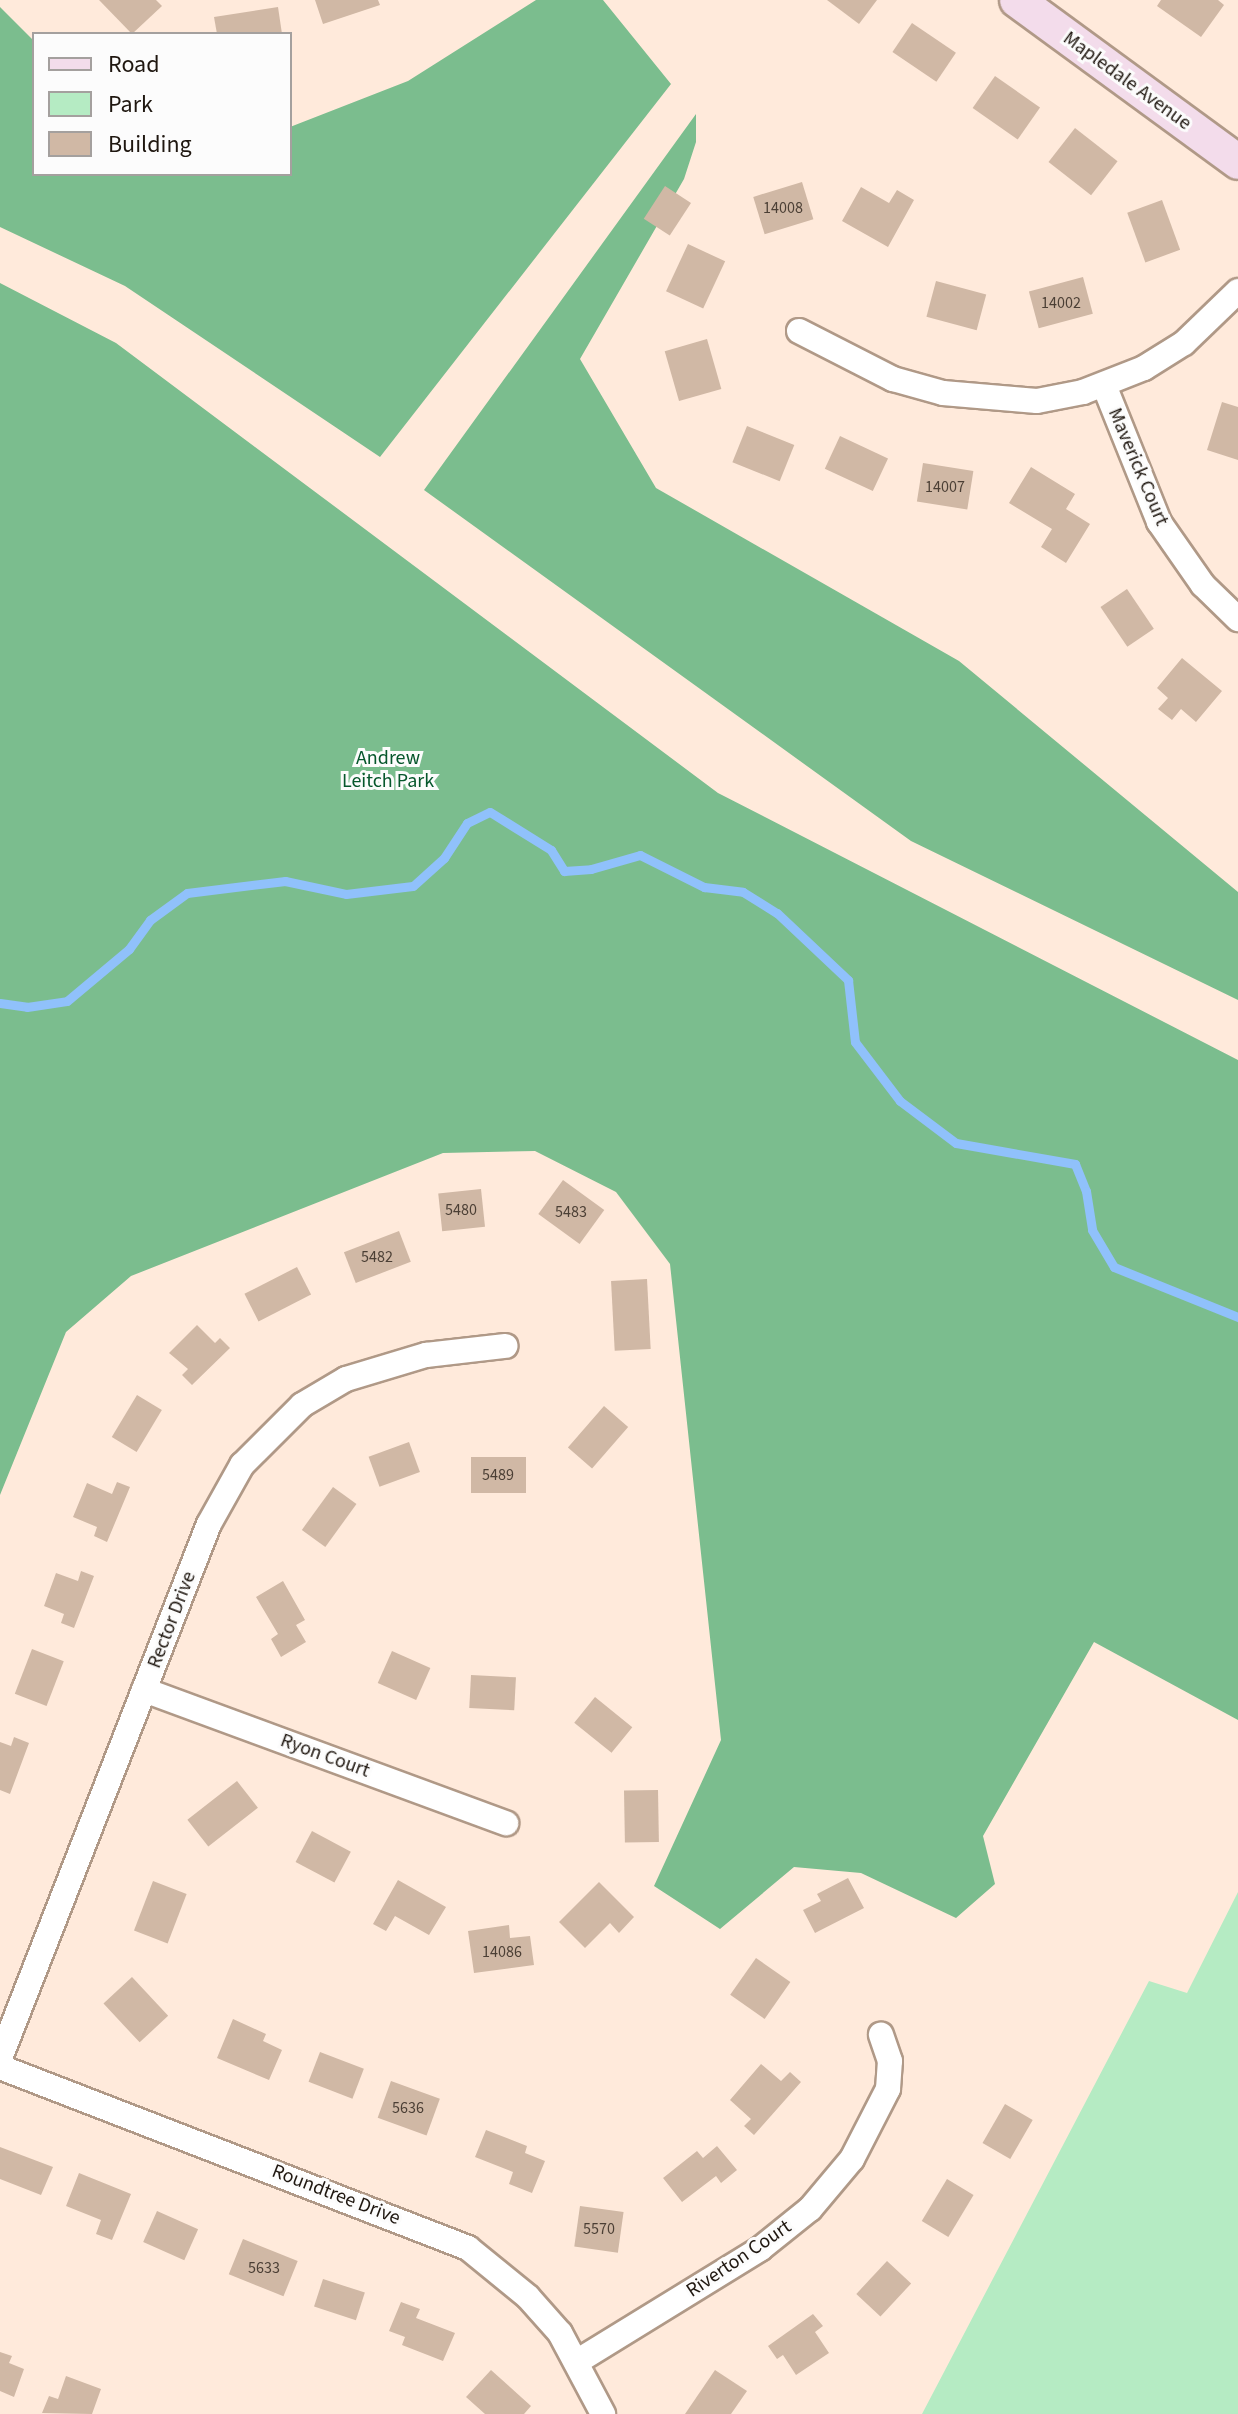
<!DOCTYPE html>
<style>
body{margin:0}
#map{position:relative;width:1238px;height:2414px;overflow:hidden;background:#ffeadb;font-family:"Source Sans 3",sans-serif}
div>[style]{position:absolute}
.green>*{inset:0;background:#b5ebc3}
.forest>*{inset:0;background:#7bbd8e}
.stream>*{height:9px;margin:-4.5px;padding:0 4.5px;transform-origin:4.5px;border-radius:4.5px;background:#90c1fb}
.building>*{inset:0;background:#d0b8a5;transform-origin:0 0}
.roads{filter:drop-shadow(2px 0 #b09987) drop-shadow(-2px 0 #b09987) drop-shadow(0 2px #b09987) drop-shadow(0 -2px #b09987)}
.street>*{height:24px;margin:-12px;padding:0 12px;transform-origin:12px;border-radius:12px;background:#fff}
.secondary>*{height:34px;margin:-17px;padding:0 17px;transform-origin:17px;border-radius:17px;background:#f3dceb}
span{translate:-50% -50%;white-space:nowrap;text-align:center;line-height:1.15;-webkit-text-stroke:6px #fcfcfc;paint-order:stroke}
.number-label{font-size:16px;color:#4b3f35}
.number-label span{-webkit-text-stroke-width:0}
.street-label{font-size:20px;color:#1f1710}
.park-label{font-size:20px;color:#06572c}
.legend{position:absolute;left:32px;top:32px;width:260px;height:144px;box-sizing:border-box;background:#fcfcfc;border:2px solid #a4a09e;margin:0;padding:10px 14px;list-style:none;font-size:24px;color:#1f1710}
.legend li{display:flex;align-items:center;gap:16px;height:40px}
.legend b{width:40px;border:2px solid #a4a09e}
</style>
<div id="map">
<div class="green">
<i style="clip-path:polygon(1238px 1892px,1238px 2414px,922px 2414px,1149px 1981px,1187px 1993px)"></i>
</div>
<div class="forest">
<i style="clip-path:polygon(536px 0,603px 0,671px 84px,380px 457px,125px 286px,0 227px,0 7px,34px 41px,34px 174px,290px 174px,290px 127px,408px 81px)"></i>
<i style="clip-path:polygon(696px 114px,696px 142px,684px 179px,580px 359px,656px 488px,959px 661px,1238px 892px,1238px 1000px,911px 841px,424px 490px)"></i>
<i style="clip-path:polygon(0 283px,116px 343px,718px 793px,1238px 1060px,1238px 1720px,1094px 1642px,983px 1836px,995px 1884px,956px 1918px,861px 1873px,794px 1867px,720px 1929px,654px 1886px,721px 1740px,670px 1264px,616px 1192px,535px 1151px,443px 1153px,131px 1276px,66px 1332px,0 1495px)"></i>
</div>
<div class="stream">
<i style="left:0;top:1003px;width:27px;rotate:8deg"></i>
<i style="left:27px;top:1007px;width:40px;rotate:-8.5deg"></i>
<i style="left:67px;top:1001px;width:81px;rotate:-40deg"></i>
<i style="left:129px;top:949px;width:36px;rotate:-54deg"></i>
<i style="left:150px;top:920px;width:46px;rotate:-36.1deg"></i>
<i style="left:187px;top:893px;width:99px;rotate:-7deg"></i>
<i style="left:285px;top:881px;width:62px;rotate:12deg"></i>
<i style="left:346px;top:894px;width:67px;rotate:-6.8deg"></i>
<i style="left:413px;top:886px;width:42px;rotate:-42.1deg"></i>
<i style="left:444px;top:858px;width:42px;rotate:-56.7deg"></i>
<i style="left:467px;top:823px;width:25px;rotate:-26deg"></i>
<i style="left:490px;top:812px;width:72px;rotate:31.9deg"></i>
<i style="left:551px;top:850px;width:25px;rotate:58deg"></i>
<i style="left:564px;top:871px;width:27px;rotate:-4deg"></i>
<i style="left:591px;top:869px;width:51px;rotate:-15.9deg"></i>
<i style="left:640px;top:855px;width:72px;rotate:26.6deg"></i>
<i style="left:704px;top:887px;width:39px;rotate:7deg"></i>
<i style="left:743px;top:892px;width:40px;rotate:32deg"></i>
<i style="left:777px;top:913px;width:98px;rotate:43.3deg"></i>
<i style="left:848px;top:980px;width:62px;rotate:83.6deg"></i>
<i style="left:855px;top:1042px;width:74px;rotate:52.7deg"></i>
<i style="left:900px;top:1101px;width:70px;rotate:36.9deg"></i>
<i style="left:956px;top:1143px;width:121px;rotate:10deg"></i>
<i style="left:1075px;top:1164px;width:29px;rotate:68deg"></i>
<i style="left:1086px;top:1191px;width:39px;rotate:81deg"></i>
<i style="left:1092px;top:1230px;width:43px;rotate:59.3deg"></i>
<i style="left:1114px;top:1267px;width:134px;rotate:22deg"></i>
</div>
<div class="building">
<i style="clip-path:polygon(99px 0,156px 0,162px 6px,132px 34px)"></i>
<i style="clip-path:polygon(315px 0,378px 0,380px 5px,323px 24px)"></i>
<i style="clip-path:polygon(827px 0,877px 0,859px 24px)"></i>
<i style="clip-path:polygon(1161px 0,1218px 0,1224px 5px,1201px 37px,1157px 6px)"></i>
<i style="clip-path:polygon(278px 7px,282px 34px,217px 34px,214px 17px)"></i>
<i style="left:912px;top:23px;width:53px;height:35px;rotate:34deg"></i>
<i style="left:995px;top:76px;width:55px;height:39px;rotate:35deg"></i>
<i style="left:1075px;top:128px;width:54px;height:43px;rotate:38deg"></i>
<i style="left:802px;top:182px;width:39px;height:51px;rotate:73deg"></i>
<i style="left:665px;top:186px;width:31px;height:39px;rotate:33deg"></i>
<i style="clip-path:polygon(861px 187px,889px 203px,897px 190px,914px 200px,888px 247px,842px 221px)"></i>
<i style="left:1162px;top:200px;width:53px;height:37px;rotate:70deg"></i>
<i style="left:688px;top:244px;width:41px;height:52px;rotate:25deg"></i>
<i style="left:1083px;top:277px;width:38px;height:56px;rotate:75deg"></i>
<i style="left:936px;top:281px;width:52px;height:37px;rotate:15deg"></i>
<i style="left:707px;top:339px;width:52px;height:44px;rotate:74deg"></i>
<i style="clip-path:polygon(1222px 402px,1238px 407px,1238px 460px,1207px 450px)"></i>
<i style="left:747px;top:426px;width:51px;height:39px;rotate:22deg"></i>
<i style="left:840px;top:436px;width:53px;height:36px;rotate:25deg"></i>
<i style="left:923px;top:463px;width:51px;height:39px;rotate:9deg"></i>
<i style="clip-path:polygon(1031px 467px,1075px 494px,1066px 509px,1090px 524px,1066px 563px,1041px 547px,1052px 529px,1009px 503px)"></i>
<i style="left:1127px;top:589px;width:48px;height:32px;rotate:56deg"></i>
<i style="clip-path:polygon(1182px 658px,1222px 691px,1196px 722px,1181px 709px,1172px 720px,1158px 709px,1168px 698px,1157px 688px)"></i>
<i style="left:563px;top:1180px;width:51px;height:42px;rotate:36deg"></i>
<i style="left:481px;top:1189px;width:38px;height:43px;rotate:84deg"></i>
<i style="left:399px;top:1231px;width:33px;height:59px;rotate:69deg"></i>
<i style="left:297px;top:1267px;width:31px;height:59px;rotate:63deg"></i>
<i style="left:647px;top:1279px;width:70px;height:36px;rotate:87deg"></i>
<i style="clip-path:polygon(197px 1325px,215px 1343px,220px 1338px,230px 1348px,192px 1385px,182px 1375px,188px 1369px,169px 1353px)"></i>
<i style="left:137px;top:1395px;width:29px;height:49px;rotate:31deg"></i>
<i style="left:604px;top:1406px;width:32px;height:55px;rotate:41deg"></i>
<i style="left:409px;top:1442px;width:32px;height:43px;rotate:70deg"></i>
<i style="left:471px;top:1457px;width:55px;height:36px"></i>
<i style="clip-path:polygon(117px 1482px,130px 1487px,107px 1542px,94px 1536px,97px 1527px,73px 1517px,87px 1483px,112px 1494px)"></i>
<i style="left:333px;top:1487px;width:29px;height:53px;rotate:36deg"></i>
<i style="clip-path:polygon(81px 1571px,94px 1576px,74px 1628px,61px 1623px,64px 1614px,44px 1606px,56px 1573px,78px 1581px)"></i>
<i style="clip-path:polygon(283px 1581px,305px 1620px,296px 1625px,306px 1642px,281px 1657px,271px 1639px,278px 1634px,256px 1597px)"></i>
<i style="left:32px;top:1649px;width:34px;height:48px;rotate:21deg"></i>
<i style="left:392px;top:1651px;width:42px;height:35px;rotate:24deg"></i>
<i style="left:471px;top:1675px;width:45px;height:33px;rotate:3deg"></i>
<i style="left:595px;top:1697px;width:48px;height:33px;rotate:39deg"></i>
<i style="clip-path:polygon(14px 1737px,29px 1743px,10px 1794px,0 1790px,0 1742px,11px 1746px)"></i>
<i style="left:237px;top:1781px;width:34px;height:63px;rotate:52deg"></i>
<i style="left:658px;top:1790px;width:52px;height:34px;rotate:89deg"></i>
<i style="left:312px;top:1831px;width:44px;height:35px;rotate:28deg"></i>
<i style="clip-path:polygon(848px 1878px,864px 1908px,815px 1933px,803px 1910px,821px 1901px,817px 1894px)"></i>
<i style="clip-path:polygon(398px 1880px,446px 1907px,429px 1935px,395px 1916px,386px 1931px,373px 1924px)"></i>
<i style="left:153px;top:1881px;width:36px;height:53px;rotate:21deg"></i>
<i style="clip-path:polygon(599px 1882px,634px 1917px,619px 1933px,610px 1923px,585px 1948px,559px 1922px)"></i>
<i style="clip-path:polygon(509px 1925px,510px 1938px,530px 1936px,534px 1965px,474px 1973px,468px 1931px)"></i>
<i style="left:756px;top:1958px;width:42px;height:45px;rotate:35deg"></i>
<i style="left:132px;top:1977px;width:53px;height:39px;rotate:47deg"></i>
<i style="clip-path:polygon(233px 2019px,266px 2034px,263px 2041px,282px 2050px,269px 2080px,217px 2058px)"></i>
<i style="left:320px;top:2052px;width:47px;height:32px;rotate:21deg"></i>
<i style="clip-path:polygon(761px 2064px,781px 2081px,790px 2072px,801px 2082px,754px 2135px,744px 2126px,751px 2119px,730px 2100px)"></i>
<i style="left:391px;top:2081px;width:52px;height:39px;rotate:20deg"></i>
<i style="left:1005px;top:2104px;width:32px;height:45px;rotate:30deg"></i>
<i style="clip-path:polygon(486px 2130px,527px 2146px,525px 2153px,545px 2161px,532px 2193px,509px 2184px,513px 2172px,475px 2157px)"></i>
<i style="clip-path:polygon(717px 2146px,737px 2170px,721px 2183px,716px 2176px,682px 2202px,663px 2178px,697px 2151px,703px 2158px)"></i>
<i style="clip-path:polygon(0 2147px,53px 2167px,41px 2195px,0 2179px)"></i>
<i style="clip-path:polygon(79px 2173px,131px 2194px,112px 2240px,96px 2234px,101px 2220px,66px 2206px)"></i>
<i style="left:947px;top:2179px;width:31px;height:49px;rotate:31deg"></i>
<i style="left:580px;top:2206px;width:44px;height:41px;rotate:8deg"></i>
<i style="left:157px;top:2211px;width:45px;height:34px;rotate:24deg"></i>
<i style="left:243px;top:2239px;width:59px;height:38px;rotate:22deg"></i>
<i style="left:887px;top:2261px;width:33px;height:45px;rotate:43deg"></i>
<i style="left:323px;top:2279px;width:44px;height:29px;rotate:18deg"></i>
<i style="clip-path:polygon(401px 2302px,420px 2309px,416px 2318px,455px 2333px,443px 2361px,402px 2345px,405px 2337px,389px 2331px)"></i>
<i style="clip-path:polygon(813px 2314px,823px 2326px,815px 2332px,829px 2353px,796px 2375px,783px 2355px,777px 2359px,768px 2346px)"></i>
<i style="clip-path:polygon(0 2352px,12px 2356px,9px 2363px,24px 2369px,14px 2397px,0 2391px)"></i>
<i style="clip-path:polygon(491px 2370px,531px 2406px,524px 2414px,485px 2414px,466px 2397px)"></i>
<i style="clip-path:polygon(715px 2370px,747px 2391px,731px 2414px,685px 2414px)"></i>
<i style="clip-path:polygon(66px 2376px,101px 2389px,92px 2414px,42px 2413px,49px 2396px,58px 2399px)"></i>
</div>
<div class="roads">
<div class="street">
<i style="left:799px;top:331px;width:106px;rotate:27.1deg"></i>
<i style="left:893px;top:379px;width:52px;rotate:15.6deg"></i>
<i style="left:943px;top:393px;width:94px;rotate:4.9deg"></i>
<i style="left:1037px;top:401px;width:47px;rotate:-11.1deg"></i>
<i style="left:1083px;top:392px;width:66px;rotate:-21.5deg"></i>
<i style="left:1144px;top:368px;width:47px;rotate:-32deg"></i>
<i style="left:1184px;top:343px;width:75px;rotate:-43.9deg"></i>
<i style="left:1104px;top:385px;width:148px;rotate:68.1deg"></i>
<i style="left:1159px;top:522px;width:77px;rotate:55.1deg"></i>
<i style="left:1203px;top:585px;width:49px;rotate:44.2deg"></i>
<i style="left:144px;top:1690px;width:386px;rotate:20.2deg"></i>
<i style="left:0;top:2058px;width:573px;rotate:-68.63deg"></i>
<i style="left:209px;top:1524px;width:68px;rotate:-60.8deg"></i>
<i style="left:242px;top:1465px;width:85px;rotate:-45deg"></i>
<i style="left:302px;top:1405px;width:51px;rotate:-30.6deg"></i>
<i style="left:346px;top:1379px;width:84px;rotate:-16.7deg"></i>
<i style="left:426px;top:1355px;width:80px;rotate:-6.5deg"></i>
<i style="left:0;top:2067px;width:502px;rotate:21.14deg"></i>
<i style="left:468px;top:2248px;width:77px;rotate:39.2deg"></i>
<i style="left:528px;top:2297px;width:48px;rotate:48.4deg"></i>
<i style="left:560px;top:2333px;width:92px;rotate:62deg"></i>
<i style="left:578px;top:2361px;width:214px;rotate:-31.6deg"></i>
<i style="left:760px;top:2249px;width:64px;rotate:-38.7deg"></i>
<i style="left:810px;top:2209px;width:65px;rotate:-50deg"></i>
<i style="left:852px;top:2159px;width:79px;rotate:-62.8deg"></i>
<i style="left:888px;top:2089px;width:28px;rotate:-86deg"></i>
<i style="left:890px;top:2061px;width:28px;rotate:-109deg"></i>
</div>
<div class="secondary">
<i style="left:1017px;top:0;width:274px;rotate:36.2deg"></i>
</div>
</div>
<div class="number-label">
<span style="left:783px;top:208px">14008</span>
<span style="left:1061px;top:303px">14002</span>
<span style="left:945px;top:487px">14007</span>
<span style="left:461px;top:1210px">5480</span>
<span style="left:571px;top:1212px">5483</span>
<span style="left:377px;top:1257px">5482</span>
<span style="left:498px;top:1475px">5489</span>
<span style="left:502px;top:1952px">14086</span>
<span style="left:408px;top:2108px">5636</span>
<span style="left:599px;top:2229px">5570</span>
<span style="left:264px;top:2268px">5633</span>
</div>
<div class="street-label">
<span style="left:1127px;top:81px;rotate:36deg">Mapledale Avenue</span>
<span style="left:1138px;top:467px;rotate:67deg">Maverick Court</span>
<span style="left:172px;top:1620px;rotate:-69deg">Rector Drive</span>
<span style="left:325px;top:1756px;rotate:20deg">Ryon Court</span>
<span style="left:336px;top:2195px;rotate:21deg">Roundtree Drive</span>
<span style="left:739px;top:2259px;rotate:-34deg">Riverton Court</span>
</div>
<div class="park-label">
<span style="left:388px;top:770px">Andrew<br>Leitch Park</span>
</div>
<ul class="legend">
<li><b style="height:10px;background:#f3dceb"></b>Road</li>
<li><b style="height:22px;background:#b5ebc3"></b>Park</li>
<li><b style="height:22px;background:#d0b8a5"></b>Building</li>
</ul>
</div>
